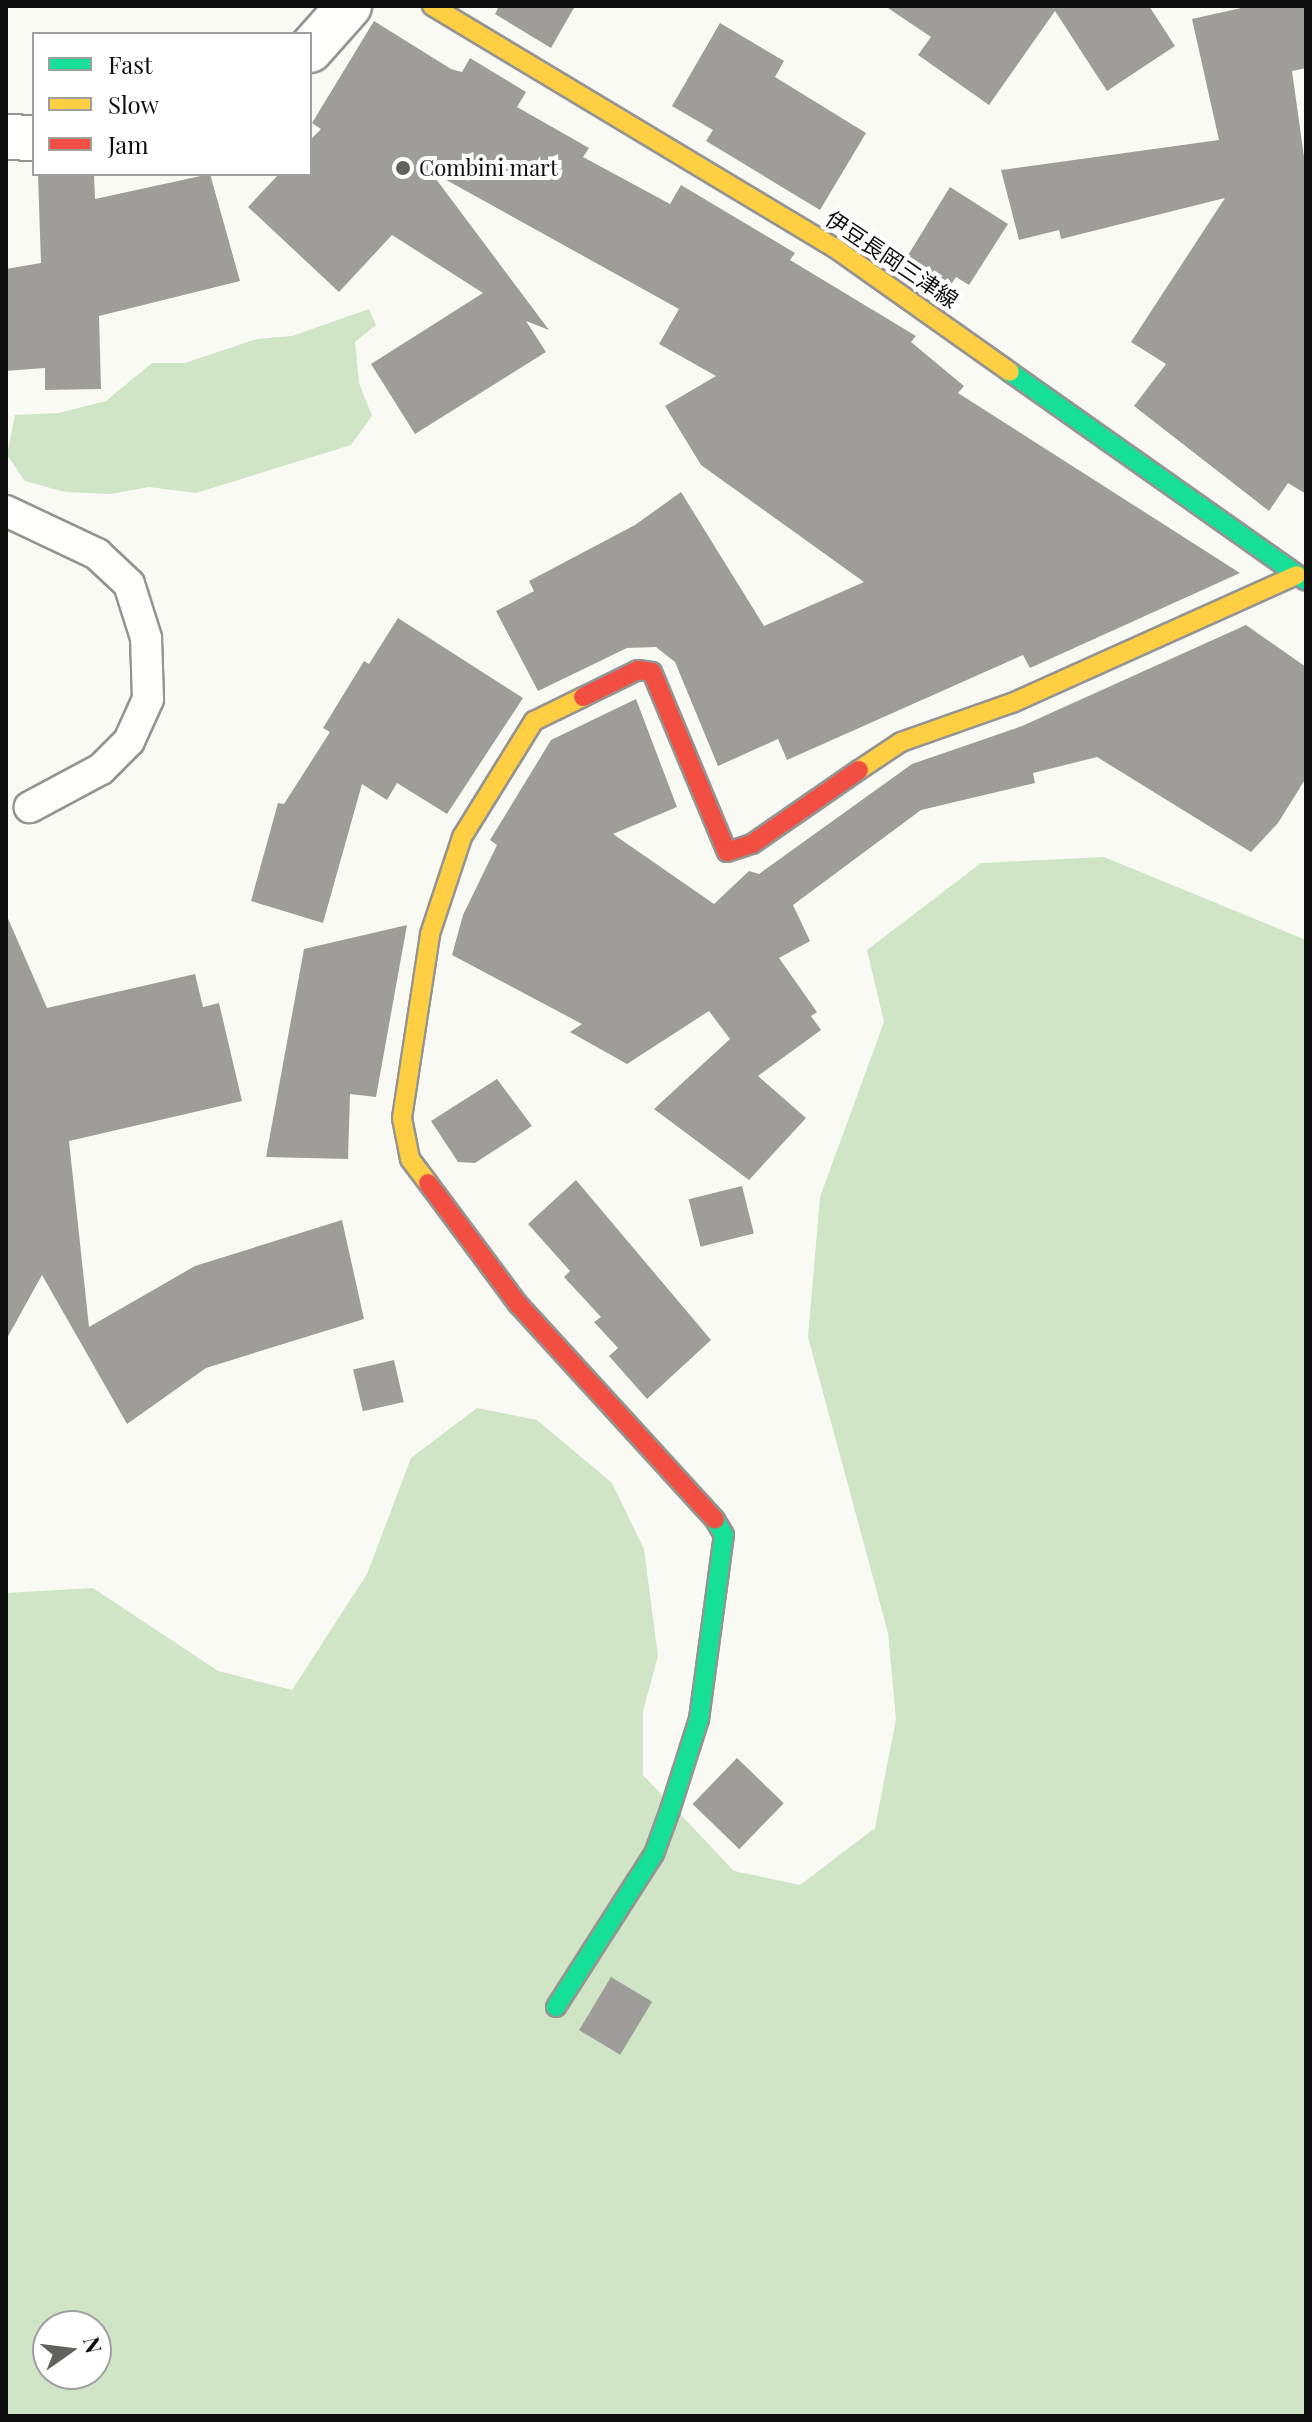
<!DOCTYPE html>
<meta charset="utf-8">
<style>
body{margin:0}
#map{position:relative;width:1312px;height:2422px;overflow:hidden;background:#fafaf4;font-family:"Playfair Display","Noto Sans JP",serif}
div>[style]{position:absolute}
.forest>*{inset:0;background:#cfe5c5}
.building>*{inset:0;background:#9e9d99;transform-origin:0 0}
.roads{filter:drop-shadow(2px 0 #949492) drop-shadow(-2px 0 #949492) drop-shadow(0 2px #949492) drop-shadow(0 -2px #949492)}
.lane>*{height:30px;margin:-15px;padding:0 15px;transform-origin:15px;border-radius:15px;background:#fefefd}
.street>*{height:44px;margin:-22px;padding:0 22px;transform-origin:22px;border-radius:22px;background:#fefefd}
.fast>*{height:18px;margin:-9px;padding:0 9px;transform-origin:9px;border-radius:9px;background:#16e098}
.slow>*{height:18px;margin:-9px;padding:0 9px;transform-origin:9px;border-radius:9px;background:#ffcf43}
.jam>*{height:18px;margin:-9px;padding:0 9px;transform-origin:9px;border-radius:9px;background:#f24e42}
.dots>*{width:22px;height:22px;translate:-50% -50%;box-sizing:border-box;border:4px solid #fff;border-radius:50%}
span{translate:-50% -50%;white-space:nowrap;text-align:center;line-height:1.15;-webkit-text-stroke:8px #fff;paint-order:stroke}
.poi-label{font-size:22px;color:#0e0e0e}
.left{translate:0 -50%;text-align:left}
.street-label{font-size:22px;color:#0e0e0e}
.frame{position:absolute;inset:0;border:8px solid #0e0e0e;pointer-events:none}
.legend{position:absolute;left:32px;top:32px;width:280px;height:144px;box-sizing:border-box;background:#fff;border:2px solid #9f9f9f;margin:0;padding:10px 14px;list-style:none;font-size:24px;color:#0e0e0e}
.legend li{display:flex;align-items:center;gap:16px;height:40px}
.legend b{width:40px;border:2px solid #9f9f9f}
.north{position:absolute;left:32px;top:2310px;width:80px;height:80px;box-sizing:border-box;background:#fff;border:2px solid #9f9f9f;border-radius:50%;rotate:76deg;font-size:22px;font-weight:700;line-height:32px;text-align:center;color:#0e0e0e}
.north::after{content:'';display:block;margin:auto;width:28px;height:36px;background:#61615e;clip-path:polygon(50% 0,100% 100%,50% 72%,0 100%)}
</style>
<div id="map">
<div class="forest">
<i style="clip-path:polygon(369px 309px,376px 325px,355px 342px,359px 383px,372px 416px,351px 445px,196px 493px,149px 487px,111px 494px,65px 492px,25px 481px,7px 455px,15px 415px,59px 413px,106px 401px,152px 363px,185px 363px,257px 339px,292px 336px)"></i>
<i style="clip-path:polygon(evenodd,1104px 857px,1306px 940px,1306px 2416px,6px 2416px,6px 1593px,93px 1588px,218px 1671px,292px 1690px,367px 1574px,411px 1458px,477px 1408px,537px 1420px,612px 1483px,644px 1549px,658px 1656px,643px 1711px,643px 1775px,734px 1871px,800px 1885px,875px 1828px,896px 1719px,888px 1633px,808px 1337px,820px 1197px,884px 1022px,867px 950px,981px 863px,1104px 857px,48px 2326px,96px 2326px,96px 2374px,48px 2374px,48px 2326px)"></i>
</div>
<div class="building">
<i style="clip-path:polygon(499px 6px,575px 6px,551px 48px,495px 14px)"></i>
<i style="clip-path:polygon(885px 6px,1149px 6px,1175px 46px,1107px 91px,1055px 11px,989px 105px,918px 55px,931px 37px)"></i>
<i style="clip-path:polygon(1250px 6px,1306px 6px,1306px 68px,1292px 71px,1306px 171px,1306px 494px,1288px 483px,1269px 511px,1134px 406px,1166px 364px,1131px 342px,1225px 198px,1061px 239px,1059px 230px,1019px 240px,1001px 170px,1219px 140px,1192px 19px)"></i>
<i style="clip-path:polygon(374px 21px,451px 69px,462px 72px,470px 58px,526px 92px,517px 107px,589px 148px,583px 157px,670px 204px,681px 185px,795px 253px,790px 260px,916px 336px,911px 342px,964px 386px,958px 393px,1240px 573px,1030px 668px,1023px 655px,787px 760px,778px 739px,718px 766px,675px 662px,656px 647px,627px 648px,538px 691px,496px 611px,534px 591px,529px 581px,635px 525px,681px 492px,764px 626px,864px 582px,701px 465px,665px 406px,716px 376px,659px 344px,679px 309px,430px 171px,549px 330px,526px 321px,546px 352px,415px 434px,371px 364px,483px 293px,392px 235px,339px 292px,248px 207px,279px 174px,310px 174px,310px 140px,321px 129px,312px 123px)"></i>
<i style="clip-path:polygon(720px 23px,784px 61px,775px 77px,866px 133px,820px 210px,706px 141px,713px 130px,672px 106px)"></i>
<i style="clip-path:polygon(94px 174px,95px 199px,210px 174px,240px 281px,99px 316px,101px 389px,45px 390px,45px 368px,6px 371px,6px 269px,41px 263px,38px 175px)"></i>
<i style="clip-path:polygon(950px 187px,1008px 224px,969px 285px,956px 277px,944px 295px,902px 265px)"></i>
<i style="clip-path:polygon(398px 618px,523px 698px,447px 814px,397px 783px,387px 800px,362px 784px,323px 923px,251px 901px,278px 803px,284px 804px,330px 732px,323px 728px,364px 661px,369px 664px)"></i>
<i style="clip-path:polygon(1246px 625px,1306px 667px,1306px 778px,1278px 823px,1251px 852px,1097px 757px,1033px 773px,1035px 783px,921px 810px,793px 905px,810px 941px,779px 958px,817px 1012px,811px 1016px,821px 1030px,758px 1076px,806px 1118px,749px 1180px,654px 1109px,730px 1039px,709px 1011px,627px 1064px,570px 1032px,582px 1024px,452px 955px,463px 915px,497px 845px,490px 840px,551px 740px,636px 699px,677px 807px,613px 834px,714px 904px,749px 871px,759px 874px,912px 764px,1022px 726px)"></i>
<i style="clip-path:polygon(6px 914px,47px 1008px,195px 974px,203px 1007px,219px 1003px,242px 1101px,69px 1141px,89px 1327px,195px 1266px,342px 1220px,364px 1319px,206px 1368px,127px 1424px,42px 1275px,6px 1340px)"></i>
<i style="clip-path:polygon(407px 925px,376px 1097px,350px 1094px,348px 1159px,266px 1157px,304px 949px)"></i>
<i style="clip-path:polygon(497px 1079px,532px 1126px,475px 1163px,458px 1162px,431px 1121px)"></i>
<i style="clip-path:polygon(576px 1180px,711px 1340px,647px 1399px,609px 1356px,618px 1348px,594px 1322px,601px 1317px,564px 1277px,570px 1271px,528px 1224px)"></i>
<i style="left:742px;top:1186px;width:49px;height:55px;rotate:76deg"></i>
<i style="left:394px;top:1360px;width:43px;height:42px;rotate:77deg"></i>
<i style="left:737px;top:1758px;width:65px;height:64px;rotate:44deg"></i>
<i style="left:611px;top:1977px;width:48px;height:62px;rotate:31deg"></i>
</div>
<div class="roads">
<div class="lane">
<i style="left:6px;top:511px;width:101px;rotate:25.3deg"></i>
<i style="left:97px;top:554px;width:44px;rotate:43.2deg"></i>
<i style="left:129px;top:584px;width:57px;rotate:72.5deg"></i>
<i style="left:146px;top:638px;width:61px;rotate:88.1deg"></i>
<i style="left:148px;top:699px;width:46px;rotate:114.3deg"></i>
<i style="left:129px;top:741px;width:40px;rotate:135deg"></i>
<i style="left:101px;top:769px;width:81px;rotate:151.8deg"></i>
</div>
<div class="street">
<i style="left:310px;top:50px;width:59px;rotate:-48.4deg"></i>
<i style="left:6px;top:137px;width:28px;rotate:2deg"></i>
</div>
<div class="fast">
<i style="left:1010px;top:372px;width:362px;rotate:35.2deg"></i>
<i style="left:556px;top:2007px;width:182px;rotate:-57.4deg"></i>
<i style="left:654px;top:1854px;width:47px;rotate:-70deg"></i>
<i style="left:670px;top:1810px;width:96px;rotate:-72.3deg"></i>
<i style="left:699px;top:1719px;width:186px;rotate:-82.3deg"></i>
<i style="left:724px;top:1535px;width:17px;rotate:-121deg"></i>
</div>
<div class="slow">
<i style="left:432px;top:6px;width:470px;rotate:31deg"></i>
<i style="left:835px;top:248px;width:214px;rotate:35.3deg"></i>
<i style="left:859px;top:770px;width:50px;rotate:-33.7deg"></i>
<i style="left:901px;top:742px;width:118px;rotate:-19.4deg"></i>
<i style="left:1012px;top:703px;width:312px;rotate:-24.2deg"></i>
<i style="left:428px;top:1183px;width:30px;rotate:-127deg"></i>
<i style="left:410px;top:1159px;width:42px;rotate:-101deg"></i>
<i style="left:402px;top:1118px;width:186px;rotate:-81.3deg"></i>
<i style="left:430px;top:934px;width:102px;rotate:-71.7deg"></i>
<i style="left:462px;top:837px;width:137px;rotate:-58.2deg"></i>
<i style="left:534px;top:721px;width:55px;rotate:-26.1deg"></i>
</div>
<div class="jam">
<i style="left:583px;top:697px;width:61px;rotate:-26.1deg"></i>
<i style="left:638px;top:670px;width:14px;rotate:8deg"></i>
<i style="left:652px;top:672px;width:195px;rotate:67.4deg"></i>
<i style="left:727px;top:852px;width:26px;rotate:-18deg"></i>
<i style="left:752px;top:844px;width:130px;rotate:-34.7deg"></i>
<i style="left:428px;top:1183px;width:151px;rotate:53.4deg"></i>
<i style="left:518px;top:1304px;width:292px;rotate:47.6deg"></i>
</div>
</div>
<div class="dots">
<i style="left:403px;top:168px;background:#61615e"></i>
</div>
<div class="poi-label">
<span class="left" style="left:419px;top:168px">Combini mart</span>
</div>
<div class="street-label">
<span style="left:892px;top:259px;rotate:34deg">伊豆長岡三津線</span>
</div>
<div class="frame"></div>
<ul class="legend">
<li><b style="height:10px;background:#16e098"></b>Fast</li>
<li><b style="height:10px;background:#ffcf43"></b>Slow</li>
<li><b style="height:10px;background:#f24e42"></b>Jam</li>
</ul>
<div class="north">N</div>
</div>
